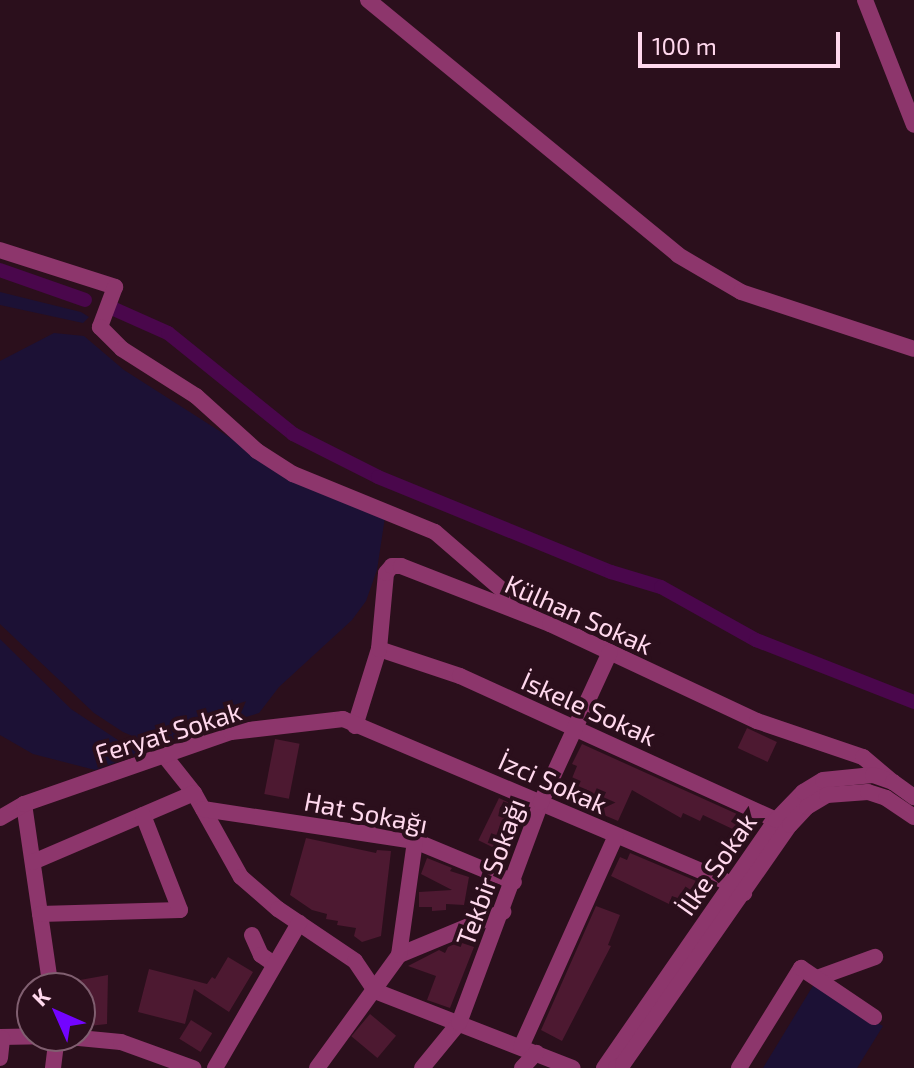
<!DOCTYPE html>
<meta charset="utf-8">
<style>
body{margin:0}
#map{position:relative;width:914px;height:1068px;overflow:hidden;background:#2b0f1c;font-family:"Exo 2",sans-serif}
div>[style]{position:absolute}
.green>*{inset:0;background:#1c1135}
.canal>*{height:14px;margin:-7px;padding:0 7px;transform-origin:7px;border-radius:7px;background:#4a074c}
.building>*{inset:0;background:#4d1931;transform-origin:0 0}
.minor>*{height:16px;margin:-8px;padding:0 8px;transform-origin:8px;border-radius:8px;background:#8d366c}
span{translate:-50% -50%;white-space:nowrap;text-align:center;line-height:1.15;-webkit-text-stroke:8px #2b0f1c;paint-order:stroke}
.street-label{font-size:26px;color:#ffd8ed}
.north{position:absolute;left:16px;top:972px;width:80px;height:80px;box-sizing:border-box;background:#2b0f1c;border:2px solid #805f70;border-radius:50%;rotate:315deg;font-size:22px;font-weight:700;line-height:32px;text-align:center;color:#ffd8ed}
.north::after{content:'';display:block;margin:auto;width:28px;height:36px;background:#7304ff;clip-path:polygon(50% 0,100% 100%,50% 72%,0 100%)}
.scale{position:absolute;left:638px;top:32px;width:202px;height:36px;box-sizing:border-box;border:4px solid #ffd8ed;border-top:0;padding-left:10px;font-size:24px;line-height:28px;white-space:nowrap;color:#ffd8ed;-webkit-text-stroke:6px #2b0f1c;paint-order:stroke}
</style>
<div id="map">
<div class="green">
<i style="clip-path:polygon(0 292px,81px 312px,89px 317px,83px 323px,0 305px)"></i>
<i style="clip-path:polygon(54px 333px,84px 336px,124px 370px,243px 446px,385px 517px,377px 570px,366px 601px,352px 620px,279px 687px,259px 713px,154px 745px,123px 732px,94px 713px,0 624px,0 361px)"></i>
<i style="clip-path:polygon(0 639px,71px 709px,139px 754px,95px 770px,33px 754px,0 735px)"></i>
<i style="clip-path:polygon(814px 984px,883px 1026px,857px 1068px,763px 1068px)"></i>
</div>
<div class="canal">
<i style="left:0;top:270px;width:90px;rotate:19.4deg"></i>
<i style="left:114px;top:309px;width:59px;rotate:24deg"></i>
<i style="left:168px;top:333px;width:161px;rotate:38.9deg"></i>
<i style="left:293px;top:434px;width:95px;rotate:26.8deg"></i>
<i style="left:378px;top:477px;width:252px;rotate:22.2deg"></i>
<i style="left:611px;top:572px;width:52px;rotate:16.7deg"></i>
<i style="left:661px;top:587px;width:109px;rotate:29.2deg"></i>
<i style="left:756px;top:640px;width:170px;rotate:21.4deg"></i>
</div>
<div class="building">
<i style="left:747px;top:728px;width:33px;height:22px;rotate:25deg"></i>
<i style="left:275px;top:739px;width:25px;height:56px;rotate:11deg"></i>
<i style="clip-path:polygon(582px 744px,748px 819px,741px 833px,703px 815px,700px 821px,683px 813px,681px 818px,632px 790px,618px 821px,564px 798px,577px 766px,572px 764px)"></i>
<i style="left:499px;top:798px;width:30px;height:47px;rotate:26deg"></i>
<i style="clip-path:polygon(306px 838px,376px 853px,377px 850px,391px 851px,381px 936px,362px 942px,354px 936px,356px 928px,337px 925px,338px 921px,326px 919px,327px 914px,312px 910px,290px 895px)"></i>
<i style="clip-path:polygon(630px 853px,701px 883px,693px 904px,672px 896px,669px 904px,611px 876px,620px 857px,627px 860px)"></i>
<i style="clip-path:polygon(427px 858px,452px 868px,450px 871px,469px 877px,464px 905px,446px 904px,446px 910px,432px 911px,432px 907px,419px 907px,419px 892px,452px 890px,421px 874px)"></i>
<i style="clip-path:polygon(596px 906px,620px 915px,608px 945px,611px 946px,562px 1041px,541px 1030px)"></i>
<i style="clip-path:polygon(459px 942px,474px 947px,450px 1008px,427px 1000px,436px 976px,408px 966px,439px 950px,445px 953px,448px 947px)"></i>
<i style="clip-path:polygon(228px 957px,253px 972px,229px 1012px,194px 989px,185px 1024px,138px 1012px,149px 969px,207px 984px,212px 977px,215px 979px)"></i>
<i style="clip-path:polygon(108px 975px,107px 1024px,80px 1027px,80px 980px)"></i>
<i style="left:370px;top:1014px;width:34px;height:29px;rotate:40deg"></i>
<i style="left:191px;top:1020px;width:25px;height:22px;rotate:32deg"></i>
</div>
<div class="minor">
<i style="left:368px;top:0;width:401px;rotate:39.4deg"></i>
<i style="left:678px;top:255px;width:73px;rotate:30.4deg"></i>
<i style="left:741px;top:292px;width:182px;rotate:18.2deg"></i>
<i style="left:865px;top:0;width:134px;rotate:68.6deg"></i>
<i style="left:0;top:250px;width:121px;rotate:17.8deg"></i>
<i style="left:115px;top:287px;width:43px;rotate:110.6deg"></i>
<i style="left:100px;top:327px;width:31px;rotate:45deg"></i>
<i style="left:122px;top:349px;width:88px;rotate:32.4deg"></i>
<i style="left:196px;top:396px;width:82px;rotate:42deg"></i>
<i style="left:257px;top:451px;width:43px;rotate:32.6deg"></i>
<i style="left:293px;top:474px;width:153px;rotate:22.2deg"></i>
<i style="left:435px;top:532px;width:124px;rotate:40.8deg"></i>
<i style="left:379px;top:649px;width:85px;rotate:18.4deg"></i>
<i style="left:460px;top:676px;width:347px;rotate:24.5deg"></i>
<i style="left:355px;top:726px;width:81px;rotate:-72.7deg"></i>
<i style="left:379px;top:649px;width:76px;rotate:-84.7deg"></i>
<i style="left:386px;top:573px;width:9px;rotate:-49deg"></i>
<i style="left:392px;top:566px;width:9px"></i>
<i style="left:401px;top:566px;width:160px;rotate:21.3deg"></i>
<i style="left:550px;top:624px;width:229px;rotate:25.1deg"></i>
<i style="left:757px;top:721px;width:112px;rotate:18.8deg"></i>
<i style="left:863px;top:757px;width:39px;rotate:40deg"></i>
<i style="left:163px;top:754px;width:50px;rotate:51.5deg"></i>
<i style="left:194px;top:793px;width:96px;rotate:60.8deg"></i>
<i style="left:241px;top:877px;width:49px;rotate:40.9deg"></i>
<i style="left:278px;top:909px;width:93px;rotate:34deg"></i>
<i style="left:355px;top:961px;width:36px;rotate:56deg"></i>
<i style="left:24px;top:804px;width:186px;rotate:81.7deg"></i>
<i style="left:203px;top:809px;width:214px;rotate:8.6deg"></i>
<i style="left:415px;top:841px;width:107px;rotate:22.5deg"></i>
<i style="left:0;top:818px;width:28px;rotate:-30deg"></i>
<i style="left:24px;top:804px;width:219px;rotate:-19.2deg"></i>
<i style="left:231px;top:732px;width:113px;rotate:-6.6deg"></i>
<i style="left:343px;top:719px;width:413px;rotate:23deg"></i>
<i style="left:723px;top:880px;width:25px;rotate:32deg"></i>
<i style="left:33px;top:862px;width:175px;rotate:-23.2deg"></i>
<i style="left:40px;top:914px;width:140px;rotate:-1.6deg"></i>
<i style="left:180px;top:910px;width:102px;rotate:-111.3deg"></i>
<i style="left:252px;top:935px;width:22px;rotate:66deg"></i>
<i style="left:261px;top:955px;width:16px;rotate:35deg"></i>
<i style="left:399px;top:955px;width:113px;rotate:-22.5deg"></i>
<i style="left:817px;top:978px;width:62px;rotate:-19.9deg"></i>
<i style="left:375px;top:991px;width:212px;rotate:21.3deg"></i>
<i style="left:58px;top:1036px;width:63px;rotate:5.4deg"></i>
<i style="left:121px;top:1042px;width:77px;rotate:19.9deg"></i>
<i style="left:0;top:1037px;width:56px;rotate:-1deg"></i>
<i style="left:521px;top:1047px;width:231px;rotate:-65.8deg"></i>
<i style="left:0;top:1058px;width:20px;rotate:-84deg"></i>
<i style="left:53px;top:1068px;width:32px;rotate:-83deg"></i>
<i style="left:215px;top:1068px;width:168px;rotate:-59.9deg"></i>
<i style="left:317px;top:1068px;width:140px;rotate:-54deg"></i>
<i style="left:399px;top:955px;width:115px;rotate:-82deg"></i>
<i style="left:422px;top:1068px;width:58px;rotate:-50.6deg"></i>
<i style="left:459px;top:1023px;width:236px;rotate:-69.6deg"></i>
<i style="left:541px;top:802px;width:165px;rotate:-65.3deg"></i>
<i style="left:522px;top:1068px;width:21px;rotate:-47deg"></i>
<i style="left:604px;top:1068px;width:302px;rotate:-55.3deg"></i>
<i style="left:776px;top:820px;width:39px;rotate:-46deg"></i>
<i style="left:803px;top:792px;width:23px;rotate:-31deg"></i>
<i style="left:823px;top:780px;width:50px;rotate:-5.7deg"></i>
<i style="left:873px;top:775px;width:21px;rotate:19deg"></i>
<i style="left:893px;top:782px;width:26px;rotate:36deg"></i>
<i style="left:616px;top:1068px;width:8px;rotate:-30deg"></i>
<i style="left:623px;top:1064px;width:292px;rotate:-55.1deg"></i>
<i style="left:790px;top:825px;width:25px;rotate:-47deg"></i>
<i style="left:807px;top:807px;width:23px;rotate:-31deg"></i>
<i style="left:827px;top:795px;width:41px;rotate:-4.2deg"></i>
<i style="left:868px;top:792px;width:19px;rotate:18deg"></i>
<i style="left:886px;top:798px;width:34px;rotate:34deg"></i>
<i style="left:739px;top:1068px;width:118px;rotate:-58.2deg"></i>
<i style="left:801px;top:968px;width:88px;rotate:33.9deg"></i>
</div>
<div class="street-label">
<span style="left:579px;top:614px;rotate:24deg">Külhan Sokak</span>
<span style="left:589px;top:708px;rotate:24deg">İskele Sokak</span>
<span style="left:168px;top:732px;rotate:-17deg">Feryat Sokak</span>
<span style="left:553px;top:782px;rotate:24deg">İzci Sokak</span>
<span style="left:366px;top:812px;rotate:11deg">Hat Sokağı</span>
<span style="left:716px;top:864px;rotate:-55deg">İlke Sokak</span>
<span style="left:490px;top:872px;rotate:-70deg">Tekbir Sokağı</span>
</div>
<div class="north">K</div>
<div class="scale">100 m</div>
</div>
